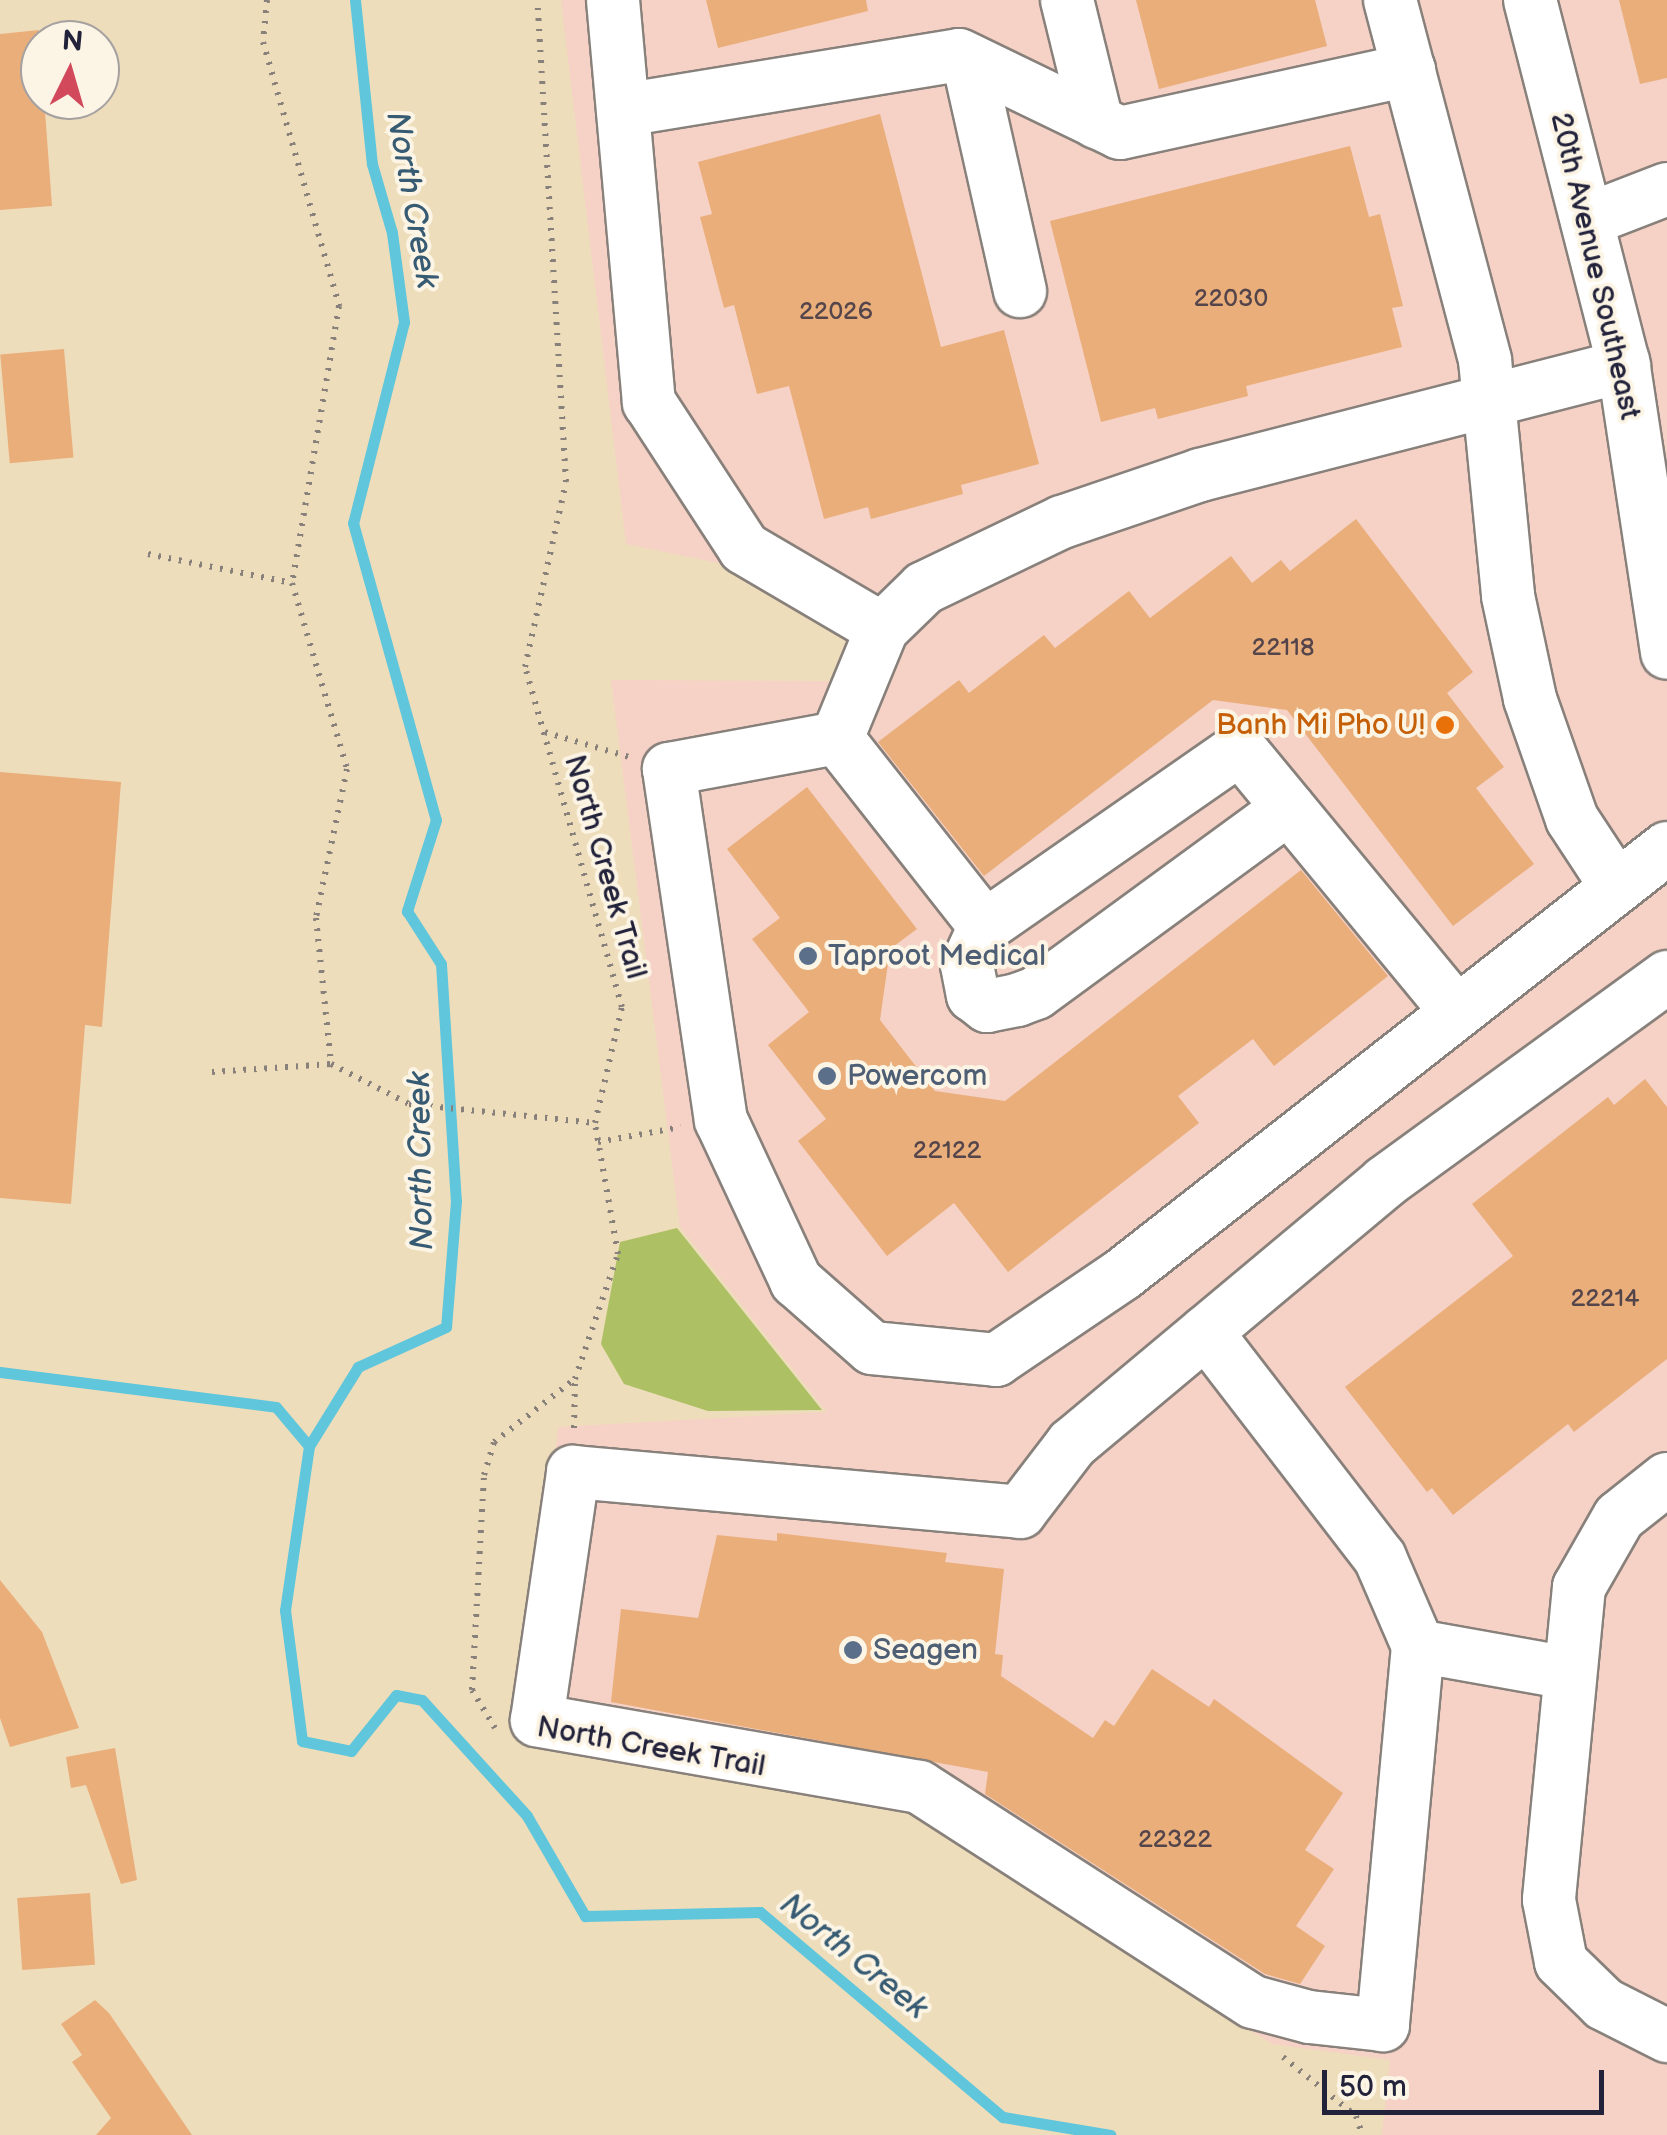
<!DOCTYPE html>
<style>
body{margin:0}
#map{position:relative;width:1667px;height:2135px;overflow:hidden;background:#edb;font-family:"Balsamiq Sans",sans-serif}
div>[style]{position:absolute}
.built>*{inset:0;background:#f6d1c5}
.green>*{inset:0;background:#adc064}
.stream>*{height:11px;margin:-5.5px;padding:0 5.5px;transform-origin:5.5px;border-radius:5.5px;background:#5fc6dc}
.building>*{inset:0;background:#eaae7b;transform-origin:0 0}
.path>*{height:6px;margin-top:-3px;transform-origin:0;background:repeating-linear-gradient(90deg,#88807b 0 2.5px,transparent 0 10.5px)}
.roads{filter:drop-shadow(2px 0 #88807b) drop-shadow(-2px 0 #88807b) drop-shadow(0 2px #88807b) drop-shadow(0 -2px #88807b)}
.minor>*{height:52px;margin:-26px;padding:0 26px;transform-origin:26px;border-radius:26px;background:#fff}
.dots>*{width:28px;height:28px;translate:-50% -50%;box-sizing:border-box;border:5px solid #fcf5e5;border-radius:50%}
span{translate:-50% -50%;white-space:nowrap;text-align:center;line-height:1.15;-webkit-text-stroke:8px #fcf5e5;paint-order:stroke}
.number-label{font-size:25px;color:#54454b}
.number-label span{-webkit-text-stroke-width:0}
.street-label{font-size:30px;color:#22223b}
.food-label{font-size:30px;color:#c56008}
.right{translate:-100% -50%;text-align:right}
.service-label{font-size:30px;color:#4e5e75}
.left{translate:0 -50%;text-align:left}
.water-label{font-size:32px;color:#375b73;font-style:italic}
.north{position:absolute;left:20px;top:20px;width:100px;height:100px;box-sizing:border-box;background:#fcf5e5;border:2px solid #a5a1a1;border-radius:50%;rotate:5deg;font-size:28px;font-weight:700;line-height:40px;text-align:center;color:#22223b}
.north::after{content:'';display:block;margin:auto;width:35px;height:45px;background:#d1495b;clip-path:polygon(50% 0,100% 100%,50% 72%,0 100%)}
.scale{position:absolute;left:1322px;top:2070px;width:282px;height:45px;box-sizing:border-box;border:5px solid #22223b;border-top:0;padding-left:12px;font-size:30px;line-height:35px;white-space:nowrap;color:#22223b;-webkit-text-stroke:8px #fcf5e5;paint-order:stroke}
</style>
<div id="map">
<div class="built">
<i style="clip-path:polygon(561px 0,1667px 0,1667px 2135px,1382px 2135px,1390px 2060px,1272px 2044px,901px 1808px,524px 1745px,558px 1427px,827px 1412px,680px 1227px,611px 680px,831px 681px,863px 593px,626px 544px)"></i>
</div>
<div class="green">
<i style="clip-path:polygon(677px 1228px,822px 1410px,708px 1411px,624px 1384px,601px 1344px,620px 1242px)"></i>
</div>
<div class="stream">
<i style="left:355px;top:0;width:165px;rotate:84.1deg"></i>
<i style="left:372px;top:164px;width:72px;rotate:73.8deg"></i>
<i style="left:392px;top:233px;width:90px;rotate:82.3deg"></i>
<i style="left:404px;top:322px;width:207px;rotate:104.2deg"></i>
<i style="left:353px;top:523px;width:308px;rotate:74.4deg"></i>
<i style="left:436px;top:820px;width:96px;rotate:107.7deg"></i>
<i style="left:407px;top:911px;width:63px;rotate:57.3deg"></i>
<i style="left:441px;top:964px;width:237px;rotate:86.4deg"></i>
<i style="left:456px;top:1201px;width:126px;rotate:94.5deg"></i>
<i style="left:446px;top:1327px;width:97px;rotate:155.6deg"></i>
<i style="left:358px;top:1367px;width:93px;rotate:121.8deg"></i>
<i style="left:309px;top:1446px;width:166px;rotate:98.3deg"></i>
<i style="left:285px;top:1610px;width:132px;rotate:82.6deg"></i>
<i style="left:302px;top:1741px;width:50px;rotate:11.5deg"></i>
<i style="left:351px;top:1751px;width:72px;rotate:-51.2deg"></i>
<i style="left:396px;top:1695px;width:26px;rotate:11deg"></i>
<i style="left:422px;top:1700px;width:156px;rotate:47.8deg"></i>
<i style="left:527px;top:1816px;width:116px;rotate:59.9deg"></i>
<i style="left:585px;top:1916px;width:175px;rotate:-1.3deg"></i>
<i style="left:760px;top:1912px;width:318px;rotate:40.2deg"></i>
<i style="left:1003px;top:2117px;width:109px;rotate:9.5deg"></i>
<i style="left:0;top:1372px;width:278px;rotate:7.2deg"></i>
<i style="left:276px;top:1407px;width:51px;rotate:49.8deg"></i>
</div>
<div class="building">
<i style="clip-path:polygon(706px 0,866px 0,868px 11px,718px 48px)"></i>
<i style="clip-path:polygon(1136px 0,1315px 0,1327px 46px,1159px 89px)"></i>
<i style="clip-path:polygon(1619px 0,1667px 0,1667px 78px,1640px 84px)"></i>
<i style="clip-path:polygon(39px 30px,52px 206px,0 210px,0 34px)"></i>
<i style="clip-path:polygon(880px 114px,941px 347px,1004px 330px,1039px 464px,961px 485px,963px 494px,871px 519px,868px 507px,824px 519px,789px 386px,757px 394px,734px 305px,724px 308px,700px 217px,712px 214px,698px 162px)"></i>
<i style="clip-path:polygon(1350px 146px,1369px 217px,1380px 214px,1403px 306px,1392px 308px,1402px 347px,1246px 386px,1248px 396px,1158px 419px,1155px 408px,1101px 422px,1050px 221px)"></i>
<i style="left:64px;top:349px;width:109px;height:64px;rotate:85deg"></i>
<i style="clip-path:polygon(1356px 519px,1473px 672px,1447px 693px,1504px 767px,1476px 788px,1534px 864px,1453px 926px,1287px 710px,1213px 700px,984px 876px,878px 742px,959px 680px,969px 693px,1044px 635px,1055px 648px,1129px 591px,1150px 618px,1231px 556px,1252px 583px,1281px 560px,1290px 571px)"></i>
<i style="clip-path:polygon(0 772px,121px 782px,102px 1027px,85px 1025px,71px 1204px,0 1198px)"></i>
<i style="clip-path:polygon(807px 787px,917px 929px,890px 949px,880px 1020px,935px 1091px,1005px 1101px,1301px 870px,1388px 976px,1274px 1066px,1253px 1039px,1178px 1096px,1199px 1123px,1008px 1272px,954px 1203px,887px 1256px,798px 1141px,826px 1119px,768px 1045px,809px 1012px,752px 939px,780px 918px,727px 849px)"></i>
<i style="clip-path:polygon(1645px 1079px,1667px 1107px,1667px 1359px,1574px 1432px,1568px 1424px,1453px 1515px,1432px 1488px,1427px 1492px,1345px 1387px,1513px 1256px,1472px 1204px,1608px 1097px,1614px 1105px)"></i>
<i style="clip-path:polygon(777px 1533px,947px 1553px,945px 1562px,1004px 1569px,995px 1654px,1003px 1655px,1001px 1676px,1093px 1738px,1105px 1720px,1114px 1726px,1152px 1669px,1209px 1707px,1214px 1699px,1343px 1793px,1305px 1850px,1334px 1869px,1296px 1926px,1325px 1946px,1300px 1984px,1265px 1974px,985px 1794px,988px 1772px,611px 1702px,621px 1609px,698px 1618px,717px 1535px,777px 1541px)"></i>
<i style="clip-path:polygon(0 1580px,42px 1632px,79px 1728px,10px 1747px,0 1718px)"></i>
<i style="clip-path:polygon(115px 1748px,137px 1880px,121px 1884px,86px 1785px,71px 1788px,66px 1757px)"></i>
<i style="left:90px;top:1893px;width:72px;height:73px;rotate:86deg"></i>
<i style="clip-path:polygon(95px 2000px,109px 2013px,192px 2135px,96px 2135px,111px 2118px,72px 2062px,82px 2055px,61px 2024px)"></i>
</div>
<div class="path">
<i style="left:267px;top:0;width:42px;rotate:95.4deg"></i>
<i style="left:263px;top:42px;width:275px;rotate:73.9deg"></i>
<i style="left:339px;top:306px;width:281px;rotate:99.6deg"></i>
<i style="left:292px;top:583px;width:194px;rotate:73.5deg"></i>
<i style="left:347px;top:769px;width:152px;rotate:101.8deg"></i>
<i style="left:316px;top:918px;width:147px;rotate:84.1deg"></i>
<i style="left:331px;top:1064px;width:88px;rotate:27.1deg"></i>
<i style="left:409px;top:1104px;width:187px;rotate:5.8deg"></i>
<i style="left:148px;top:554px;width:147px;rotate:11.4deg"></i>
<i style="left:545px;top:732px;width:88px;rotate:16.6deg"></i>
<i style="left:212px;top:1072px;width:119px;rotate:-3.8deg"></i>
<i style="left:598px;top:1142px;width:84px;rotate:-10.2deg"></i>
<i style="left:574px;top:1428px;width:48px;rotate:-88.8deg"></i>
<i style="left:495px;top:1728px;width:44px;rotate:-121.2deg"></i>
<i style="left:472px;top:1690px;width:215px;rotate:-86.8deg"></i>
<i style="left:484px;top:1475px;width:34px;rotate:-73deg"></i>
<i style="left:494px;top:1442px;width:103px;rotate:-37.9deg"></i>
<i style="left:575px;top:1379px;width:132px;rotate:-71deg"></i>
<i style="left:618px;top:1254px;width:133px;rotate:-100deg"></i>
<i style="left:595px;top:1123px;width:119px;rotate:-76.9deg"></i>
<i style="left:622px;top:1007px;width:354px;rotate:-105.9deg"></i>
<i style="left:525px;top:667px;width:189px;rotate:-77.5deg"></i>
<i style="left:566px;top:482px;width:483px;rotate:-93.4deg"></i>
<i style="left:1283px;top:2057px;width:94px;rotate:38.9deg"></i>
<i style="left:1356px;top:2116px;width:20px;rotate:72deg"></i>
</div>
<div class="roads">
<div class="minor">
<i style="left:613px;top:0;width:404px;rotate:84.9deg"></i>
<i style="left:649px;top:402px;width:174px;rotate:56.9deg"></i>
<i style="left:744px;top:548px;width:160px;rotate:30.4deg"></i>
<i style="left:882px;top:629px;width:118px;rotate:112.4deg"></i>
<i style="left:837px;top:738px;width:171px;rotate:169.5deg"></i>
<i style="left:669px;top:769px;width:355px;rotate:81.6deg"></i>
<i style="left:721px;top:1120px;width:178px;rotate:65deg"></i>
<i style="left:796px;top:1281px;width:101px;rotate:41.4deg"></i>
<i style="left:872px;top:1348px;width:125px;rotate:5.5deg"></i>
<i style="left:996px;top:1360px;width:153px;rotate:-34.1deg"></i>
<i style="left:1123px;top:1274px;width:691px;rotate:-38.06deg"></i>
<i style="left:1067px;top:0;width:126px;rotate:76.2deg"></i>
<i style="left:1390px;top:0;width:372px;rotate:75.2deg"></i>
<i style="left:1485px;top:360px;width:237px;rotate:84.4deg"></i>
<i style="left:1508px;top:596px;width:105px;rotate:77.9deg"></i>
<i style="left:1530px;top:699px;width:127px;rotate:70.7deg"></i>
<i style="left:1572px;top:819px;width:77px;rotate:56.7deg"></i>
<i style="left:1530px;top:0;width:373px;rotate:75.6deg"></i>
<i style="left:1623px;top:361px;width:295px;rotate:81.4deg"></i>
<i style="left:968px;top:60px;width:237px;rotate:77.3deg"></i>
<i style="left:623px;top:110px;width:340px;rotate:-9.3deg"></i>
<i style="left:959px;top:55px;width:179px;rotate:25.8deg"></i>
<i style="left:1120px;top:133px;width:296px;rotate:-12.3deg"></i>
<i style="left:1587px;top:220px;width:86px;rotate:-21.2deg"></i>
<i style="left:882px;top:629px;width:59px;rotate:-44.3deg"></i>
<i style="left:924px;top:588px;width:153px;rotate:-25.6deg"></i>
<i style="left:1062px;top:522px;width:146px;rotate:-18.8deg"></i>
<i style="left:1200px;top:475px;width:438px;rotate:-14.4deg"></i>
<i style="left:837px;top:738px;width:239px;rotate:51.8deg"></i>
<i style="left:985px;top:926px;width:310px;rotate:-34.8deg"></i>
<i style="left:1240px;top:749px;width:338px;rotate:50.5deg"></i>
<i style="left:985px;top:926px;width:43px;rotate:114.8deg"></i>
<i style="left:967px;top:965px;width:31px;rotate:79deg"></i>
<i style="left:973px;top:995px;width:18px;rotate:38deg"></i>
<i style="left:987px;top:1006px;width:31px;rotate:-11deg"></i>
<i style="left:1017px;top:1000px;width:20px;rotate:-20deg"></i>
<i style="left:1036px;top:993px;width:313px;rotate:-36.2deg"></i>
<i style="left:1206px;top:1332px;width:285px;rotate:52.4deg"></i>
<i style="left:1380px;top:1558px;width:96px;rotate:66.6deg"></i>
<i style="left:1667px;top:1479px;width:61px;rotate:141.6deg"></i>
<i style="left:1619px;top:1517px;width:81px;rotate:119.7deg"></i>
<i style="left:1579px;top:1587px;width:314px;rotate:95.5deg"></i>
<i style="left:1549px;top:1900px;width:63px;rotate:79deg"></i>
<i style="left:1561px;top:1962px;width:60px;rotate:44.3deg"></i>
<i style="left:1604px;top:2004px;width:71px;rotate:26.9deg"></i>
<i style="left:1569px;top:1673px;width:153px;rotate:-169.9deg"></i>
<i style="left:1418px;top:1646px;width:381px;rotate:95.3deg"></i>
<i style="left:1383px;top:2025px;width:74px;rotate:-173.8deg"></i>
<i style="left:1309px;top:2017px;width:58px;rotate:-165deg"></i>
<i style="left:1253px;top:2002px;width:397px;rotate:-147.2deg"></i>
<i style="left:919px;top:1787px;width:388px;rotate:-170.1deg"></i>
<i style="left:537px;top:1720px;width:251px;rotate:-81.7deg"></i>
<i style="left:573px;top:1472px;width:449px;rotate:5.1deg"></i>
<i style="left:1020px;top:1512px;width:86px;rotate:-52.6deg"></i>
<i style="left:1072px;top:1444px;width:408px;rotate:-39.9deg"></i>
<i style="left:1385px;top:1182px;width:349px;rotate:-36deg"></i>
</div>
</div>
<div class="dots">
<i style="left:1445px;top:725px;background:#e8710a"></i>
<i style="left:808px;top:956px;background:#5c6f8a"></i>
<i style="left:827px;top:1076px;background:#5c6f8a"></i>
<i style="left:853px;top:1650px;background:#5c6f8a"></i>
</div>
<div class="number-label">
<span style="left:1231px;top:299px">22030</span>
<span style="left:836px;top:312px">22026</span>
<span style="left:1283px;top:648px">22118</span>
<span style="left:947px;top:1151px">22122</span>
<span style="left:1605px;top:1299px">22214</span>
<span style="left:1175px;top:1840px">22322</span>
</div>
<div class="street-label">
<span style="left:1595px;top:266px;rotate:77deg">20th Avenue Southeast</span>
<span style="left:605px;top:867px;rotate:74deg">North Creek Trail</span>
<span style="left:651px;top:1747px;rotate:10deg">North Creek Trail</span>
</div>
<div class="food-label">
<span class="right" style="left:1425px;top:725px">Banh Mi Pho U!</span>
</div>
<div class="service-label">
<span class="left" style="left:828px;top:956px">Taproot Medical</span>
<span class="left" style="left:847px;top:1076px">Powercom</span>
<span class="left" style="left:873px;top:1650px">Seagen</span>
</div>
<div class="water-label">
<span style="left:411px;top:200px;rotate:80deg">North Creek</span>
<span style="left:422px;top:1161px;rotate:-91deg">North Creek</span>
<span style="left:853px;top:1957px;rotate:39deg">North Creek</span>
</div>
<div class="north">N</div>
<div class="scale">50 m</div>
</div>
